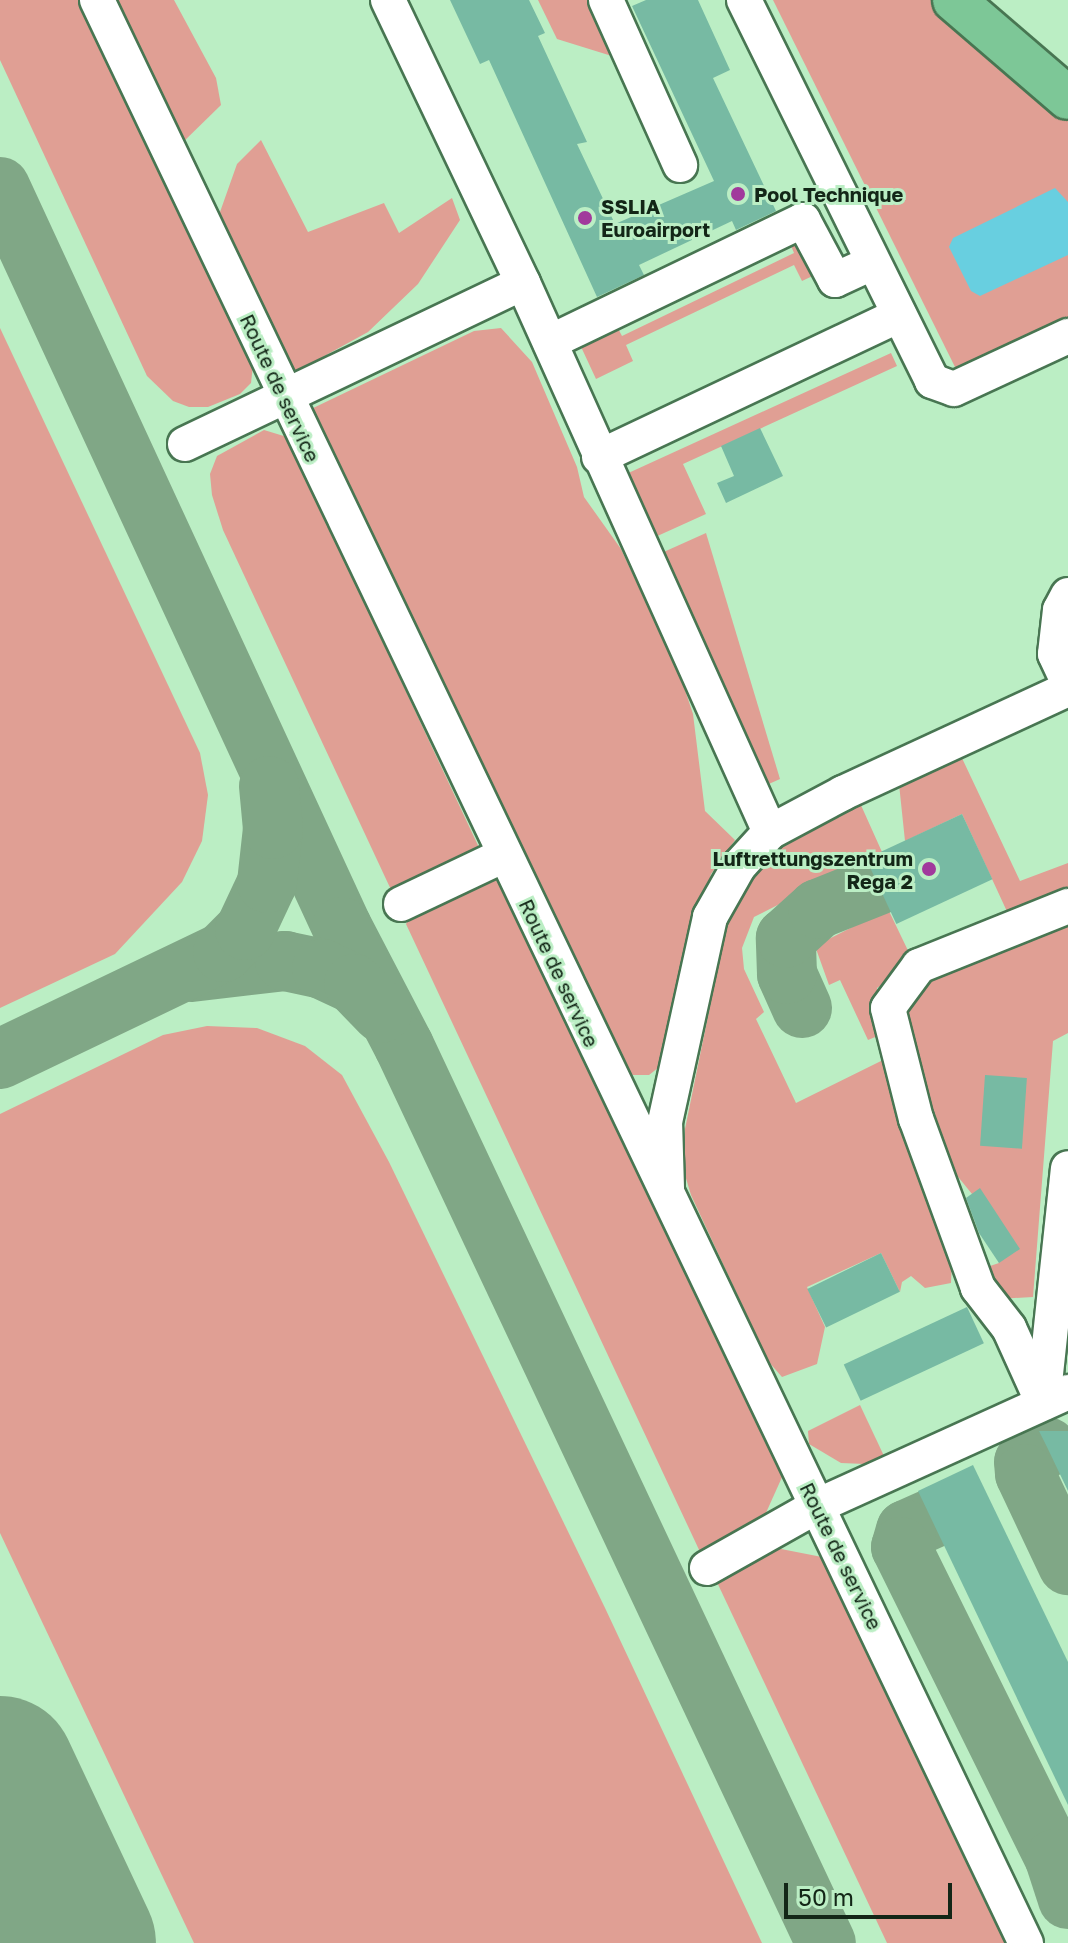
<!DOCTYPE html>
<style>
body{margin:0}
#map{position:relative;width:1068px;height:1943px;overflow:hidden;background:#bbeec4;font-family:"Golos Text",sans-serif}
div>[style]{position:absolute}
.green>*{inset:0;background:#e09f94}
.water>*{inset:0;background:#68cfe0}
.taxiway>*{height:60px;margin:-30px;padding:0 30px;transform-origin:30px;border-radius:30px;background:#80a786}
.runway>*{height:150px;margin:-75px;padding:0 75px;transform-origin:75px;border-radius:75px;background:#80a786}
.building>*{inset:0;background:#77baa3;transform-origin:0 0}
.roads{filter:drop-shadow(2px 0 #487652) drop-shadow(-2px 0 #487652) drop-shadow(0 2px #487652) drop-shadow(0 -2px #487652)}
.minor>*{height:34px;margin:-17px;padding:0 17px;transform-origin:17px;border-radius:17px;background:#fff}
.major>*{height:42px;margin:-21px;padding:0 21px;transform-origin:21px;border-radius:21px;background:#7dc797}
.dots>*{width:22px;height:22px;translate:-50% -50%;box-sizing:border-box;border:4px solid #bbeec4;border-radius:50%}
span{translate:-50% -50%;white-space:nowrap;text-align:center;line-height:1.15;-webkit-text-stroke:6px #bbeec4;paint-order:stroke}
.poi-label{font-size:20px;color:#132617;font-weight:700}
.left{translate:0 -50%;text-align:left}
.right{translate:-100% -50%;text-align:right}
.street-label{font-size:20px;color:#132617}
.scale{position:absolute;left:784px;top:1883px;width:168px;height:36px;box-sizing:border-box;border:4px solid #132617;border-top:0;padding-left:10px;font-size:24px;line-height:28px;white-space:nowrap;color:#132617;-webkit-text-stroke:6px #bbeec4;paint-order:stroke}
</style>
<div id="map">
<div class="green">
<i style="clip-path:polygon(0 0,81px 0,253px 365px,251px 383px,240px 394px,208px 407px,189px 407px,173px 401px,147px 376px,0 60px)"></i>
<i style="clip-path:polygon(106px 0,174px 0,216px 78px,221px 105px,177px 148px)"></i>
<i style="clip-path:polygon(538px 0,588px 0,615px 57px,557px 39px)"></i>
<i style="clip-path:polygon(773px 0,979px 0,1068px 75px,1068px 321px,957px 371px)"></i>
<i style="clip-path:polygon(261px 140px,308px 232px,384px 203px,399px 233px,452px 198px,460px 220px,418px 284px,368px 332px,297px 371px,273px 356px,214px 229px,237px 164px)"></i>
<i style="clip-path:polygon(801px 229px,821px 272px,802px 281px,794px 265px,626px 345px,633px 361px,596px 379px,576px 336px,613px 319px,622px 336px,794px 253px,787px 236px)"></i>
<i style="clip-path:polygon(0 328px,200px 753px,208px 795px,202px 841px,182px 882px,115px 954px,0 1008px)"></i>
<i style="clip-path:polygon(501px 328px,532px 362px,577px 467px,584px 497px,621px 549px,680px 675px,693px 714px,705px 811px,735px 840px,711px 874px,663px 1064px,649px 1075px,633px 1075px,621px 1068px,309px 410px,474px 331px)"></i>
<i style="clip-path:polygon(891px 353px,897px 366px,683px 464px,706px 514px,653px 538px,624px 475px)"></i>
<i style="clip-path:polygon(264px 430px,287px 437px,482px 854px,393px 894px,223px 530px,212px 495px,210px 474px,217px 456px)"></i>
<i style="clip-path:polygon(706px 533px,780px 779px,762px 787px,657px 555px)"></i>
<i style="clip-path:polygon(961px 756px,1020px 881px,1068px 863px,1068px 891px,1010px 918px,962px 814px,905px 841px,899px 784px)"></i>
<i style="clip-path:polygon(860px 803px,882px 852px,754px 917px,742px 948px,744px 969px,764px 1012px,756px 1019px,796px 1103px,883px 1060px,913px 1151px,953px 1240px,951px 1283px,925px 1288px,911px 1276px,902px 1282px,900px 1292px,881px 1253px,807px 1287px,825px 1327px,817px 1364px,782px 1377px,768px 1361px,691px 1195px,685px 1175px,685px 1129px,730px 908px,758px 865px,788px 837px)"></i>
<i style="clip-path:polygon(495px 878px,533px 945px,783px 1475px,765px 1515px,750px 1529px,701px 1554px,406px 924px,411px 916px)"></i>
<i style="clip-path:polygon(888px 909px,914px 963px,877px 988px,880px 1035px,868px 1040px,840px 980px,829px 985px,815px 946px)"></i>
<i style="clip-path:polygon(1068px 914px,1068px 1033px,1053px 1041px,1033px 1297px,998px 1299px,987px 1267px,999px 1263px,972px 1194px,946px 1162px,929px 1118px,902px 1004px,909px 989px)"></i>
<i style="clip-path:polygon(207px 1026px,257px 1028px,305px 1046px,342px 1075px,389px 1162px,606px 1610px,762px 1943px,194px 1943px,0 1533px,0 1114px,163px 1035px)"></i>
<i style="clip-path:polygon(860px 1405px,884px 1456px,865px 1464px,841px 1463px,809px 1444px,808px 1431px)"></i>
<i style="clip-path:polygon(776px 1548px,827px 1558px,1008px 1943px,887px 1943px,715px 1578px)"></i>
</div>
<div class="water">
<i style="clip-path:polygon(1055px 188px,1068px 202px,1068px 255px,980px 296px,971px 291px,949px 247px,953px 238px)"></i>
</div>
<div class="taxiway">
<i style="left:0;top:187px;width:815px;rotate:65.2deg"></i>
<i style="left:342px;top:927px;width:134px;rotate:62.5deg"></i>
<i style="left:404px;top:1046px;width:991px;rotate:64.81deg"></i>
<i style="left:191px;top:972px;width:95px;rotate:-6.7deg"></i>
<i style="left:285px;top:961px;width:38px;rotate:12deg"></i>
<i style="left:322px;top:969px;width:35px;rotate:25deg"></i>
<i style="left:354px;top:984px;width:40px;rotate:46deg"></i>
<i style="left:802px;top:1008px;width:37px;rotate:-114deg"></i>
<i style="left:787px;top:974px;width:36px;rotate:-92deg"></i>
<i style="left:786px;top:938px;width:43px;rotate:-42.2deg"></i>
<i style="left:818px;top:909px;width:65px;rotate:-21.8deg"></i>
<i style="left:0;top:1059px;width:247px;rotate:-25.6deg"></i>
<i style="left:223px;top:952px;width:31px;rotate:-45deg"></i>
<i style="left:245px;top:930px;width:52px;rotate:-64.9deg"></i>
<i style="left:267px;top:883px;width:54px;rotate:-83.7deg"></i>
<i style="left:273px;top:829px;width:43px;rotate:-95.3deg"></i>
<i style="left:1047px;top:1447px;width:27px;rotate:147deg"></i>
<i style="left:1024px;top:1462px;width:12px;rotate:85deg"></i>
<i style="left:1025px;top:1474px;width:101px;rotate:64.7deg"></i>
<i style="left:931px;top:1519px;width:27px;rotate:156deg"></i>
<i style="left:906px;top:1530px;width:18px;rotate:106deg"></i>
<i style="left:901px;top:1547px;width:348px;rotate:63.7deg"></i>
<i style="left:1055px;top:1859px;width:42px;rotate:72deg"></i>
</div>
<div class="runway">
<i style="left:0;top:1771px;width:190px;rotate:64.8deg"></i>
</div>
<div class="building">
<i style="clip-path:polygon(450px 0,529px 0,545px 33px,538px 36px,587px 142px,577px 144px,615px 224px,714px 181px,632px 6px,646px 0,698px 0,730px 70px,713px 78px,776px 211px,736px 230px,732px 221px,639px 265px,644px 275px,597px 297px,489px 60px,480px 64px)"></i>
<i style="clip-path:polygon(760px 428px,783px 476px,726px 503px,717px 483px,734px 476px,721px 446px)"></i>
<i style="left:962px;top:814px;width:72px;height:106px;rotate:65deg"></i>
<i style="left:985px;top:1075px;width:42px;height:71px;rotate:4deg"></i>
<i style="clip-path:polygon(980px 1188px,1020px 1249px,999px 1263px,979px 1233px,966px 1198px)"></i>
<i style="left:881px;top:1253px;width:43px;height:82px;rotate:64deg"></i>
<i style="left:967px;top:1307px;width:40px;height:136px;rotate:65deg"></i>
<i style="clip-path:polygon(1039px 1431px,1068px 1431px,1068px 1491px,1047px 1447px)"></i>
<i style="clip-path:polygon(973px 1465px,1068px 1662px,1068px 1805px,918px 1491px)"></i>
</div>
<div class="roads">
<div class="minor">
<i style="left:97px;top:0;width:2154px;rotate:64.45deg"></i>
<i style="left:388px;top:0;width:314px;rotate:64.5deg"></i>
<i style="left:523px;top:283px;width:602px;rotate:65.78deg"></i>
<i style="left:606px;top:0;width:181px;rotate:65.8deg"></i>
<i style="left:744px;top:0;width:425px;rotate:63.7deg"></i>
<i style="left:932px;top:381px;width:23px;rotate:20deg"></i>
<i style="left:954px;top:389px;width:126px;rotate:-24.9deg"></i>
<i style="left:550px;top:342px;width:281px;rotate:-25.7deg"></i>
<i style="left:803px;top:220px;width:68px;rotate:61.9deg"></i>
<i style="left:835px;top:280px;width:41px;rotate:-24.7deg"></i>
<i style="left:185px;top:444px;width:374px;rotate:-25.5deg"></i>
<i style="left:599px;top:457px;width:332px;rotate:-25.3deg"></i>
<i style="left:1068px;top:595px;width:17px;rotate:118deg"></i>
<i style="left:1060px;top:610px;width:44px;rotate:96.5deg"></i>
<i style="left:1055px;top:654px;width:31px;rotate:65deg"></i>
<i style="left:401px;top:904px;width:114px;rotate:-25.4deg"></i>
<i style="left:667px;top:1188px;width:66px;rotate:-91.7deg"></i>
<i style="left:665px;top:1122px;width:210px;rotate:-77.6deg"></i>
<i style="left:710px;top:917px;width:59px;rotate:-60.4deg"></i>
<i style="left:739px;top:866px;width:46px;rotate:-47.6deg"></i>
<i style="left:770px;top:832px;width:83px;rotate:-28.1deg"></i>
<i style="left:843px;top:793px;width:248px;rotate:-24.8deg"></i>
<i style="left:1043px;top:1402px;width:235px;rotate:-83.9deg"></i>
<i style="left:1043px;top:1403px;width:82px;rotate:-114.4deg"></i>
<i style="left:1009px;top:1328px;width:51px;rotate:-127.8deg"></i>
<i style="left:978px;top:1288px;width:180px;rotate:-110.1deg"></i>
<i style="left:916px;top:1119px;width:114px;rotate:-104.2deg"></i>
<i style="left:888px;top:1008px;width:52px;rotate:-53.6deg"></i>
<i style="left:919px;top:966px;width:161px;rotate:-21.9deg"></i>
<i style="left:707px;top:1568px;width:126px;rotate:-29.4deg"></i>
<i style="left:817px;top:1506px;width:276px;rotate:-24.4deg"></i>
</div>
<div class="major">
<i style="left:954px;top:0;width:150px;rotate:40.7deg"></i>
</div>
</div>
<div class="dots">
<i style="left:738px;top:194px;background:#a1399c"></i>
<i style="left:585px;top:218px;background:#a1399c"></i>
<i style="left:929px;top:869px;background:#a1399c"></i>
</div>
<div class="poi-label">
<span class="left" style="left:754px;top:194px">Pool Technique</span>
<span class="left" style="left:601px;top:218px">SSLIA<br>Euroairport</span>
<span class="right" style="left:913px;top:870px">Luftrettungszentrum<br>Rega 2</span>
</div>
<div class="street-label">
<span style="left:280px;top:388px;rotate:65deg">Route de service</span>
<span style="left:559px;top:973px;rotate:65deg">Route de service</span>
<span style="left:841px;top:1556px;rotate:64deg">Route de service</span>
</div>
<div class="scale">50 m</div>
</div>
